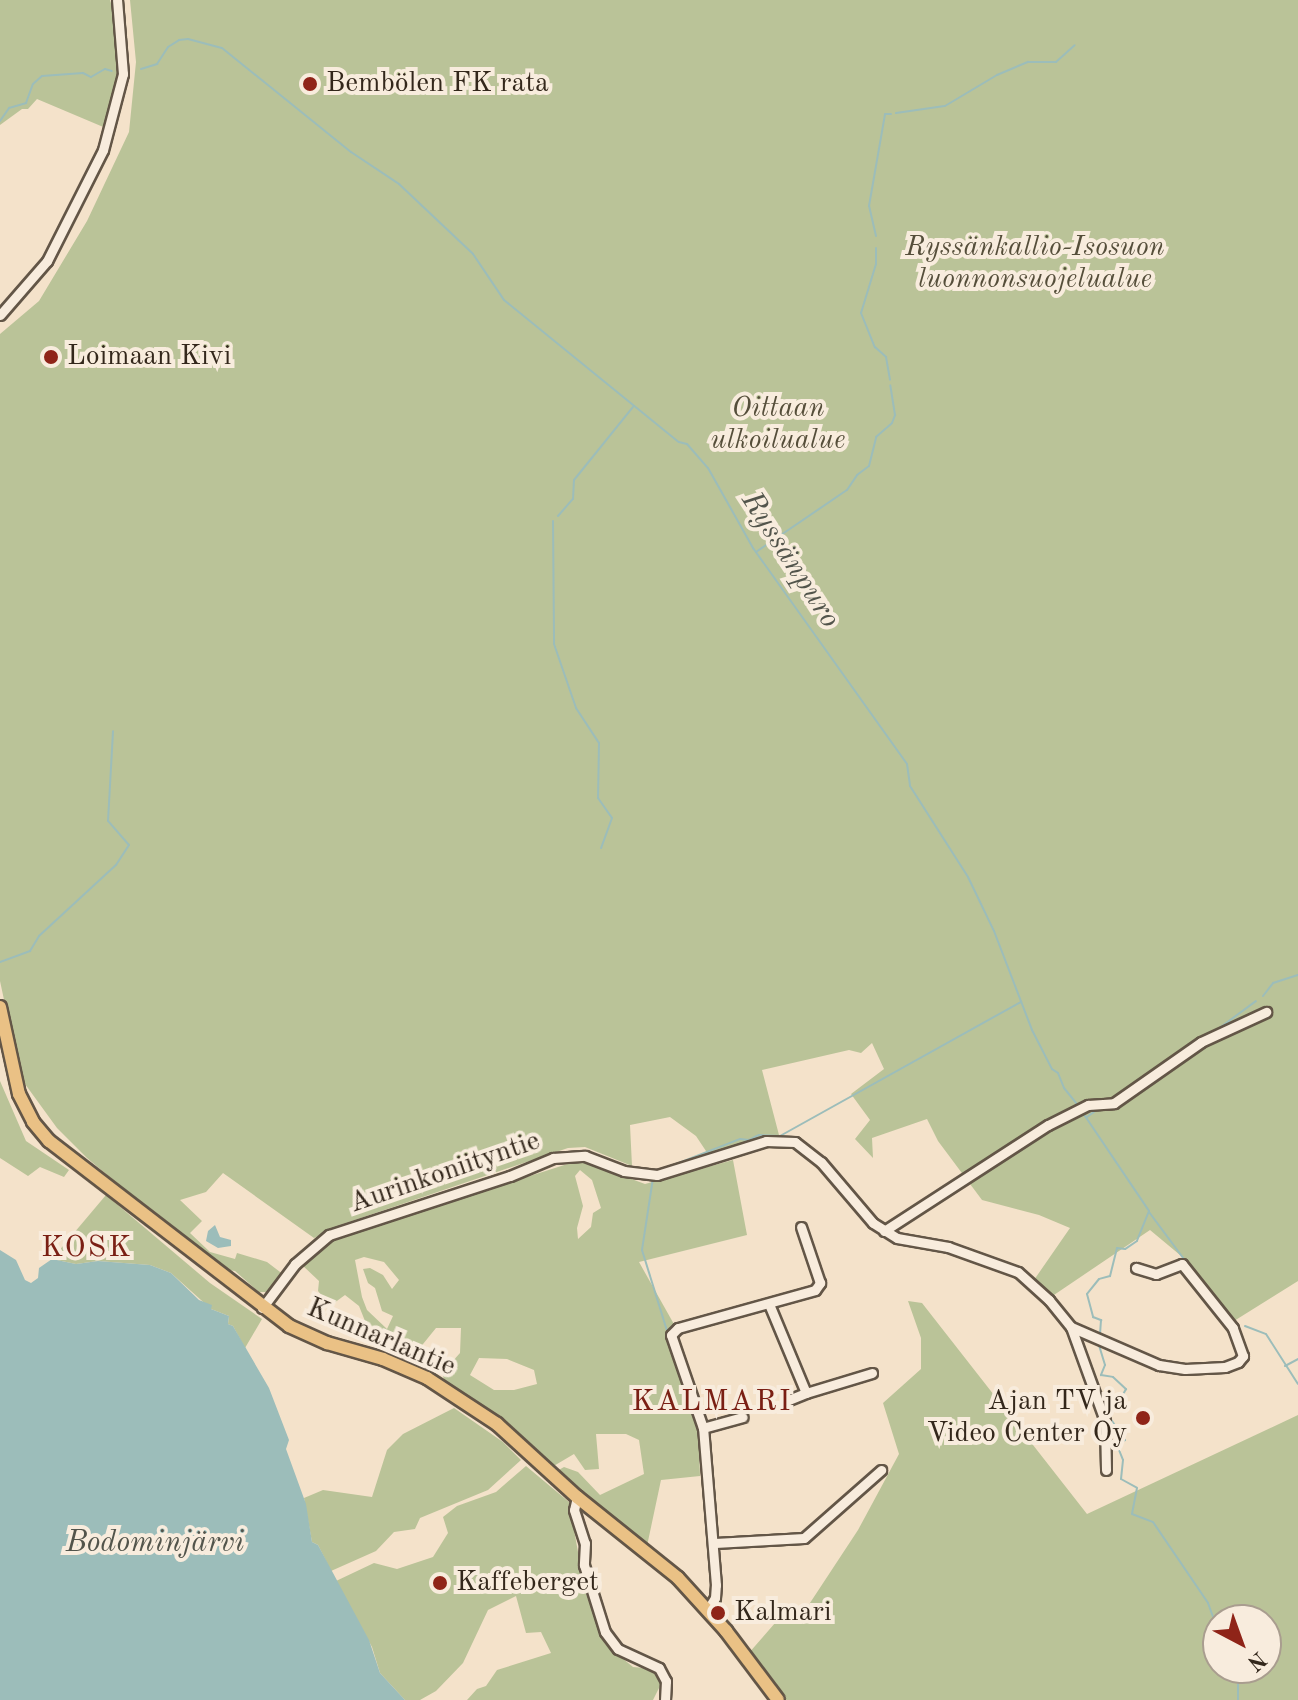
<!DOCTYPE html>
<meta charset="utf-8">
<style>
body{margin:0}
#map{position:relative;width:1298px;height:1700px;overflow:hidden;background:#f4e2ca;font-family:"Old Standard TT",serif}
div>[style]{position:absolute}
.green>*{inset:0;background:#bac398}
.water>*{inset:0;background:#9cbdba}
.stream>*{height:2px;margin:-1px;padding:0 1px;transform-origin:1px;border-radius:1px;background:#9cbdba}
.roads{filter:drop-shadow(2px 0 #635647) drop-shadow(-2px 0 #635647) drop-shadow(0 2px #635647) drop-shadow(0 -2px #635647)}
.minor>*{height:9px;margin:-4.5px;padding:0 4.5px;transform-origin:4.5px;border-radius:4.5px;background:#f8ecdd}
.major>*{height:12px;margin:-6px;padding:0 6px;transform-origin:6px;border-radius:6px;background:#eac185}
.dots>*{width:22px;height:22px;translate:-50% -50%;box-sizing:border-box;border:4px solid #f8ecdd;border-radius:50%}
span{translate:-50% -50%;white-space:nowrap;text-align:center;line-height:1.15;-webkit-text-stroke:8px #f8ecdd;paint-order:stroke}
.poi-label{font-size:28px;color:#33271b}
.left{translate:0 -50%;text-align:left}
.right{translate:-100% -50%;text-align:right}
.park-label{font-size:28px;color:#554e3a;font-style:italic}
.street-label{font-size:28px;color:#33271b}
.water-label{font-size:30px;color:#52544b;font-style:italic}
.neighbourhood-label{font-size:30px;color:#7a1f14;letter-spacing:2px}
.north{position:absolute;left:1202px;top:1604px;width:80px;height:80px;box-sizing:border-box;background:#f8ecdd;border:2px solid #a99d8f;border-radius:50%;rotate:139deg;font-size:22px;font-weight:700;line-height:32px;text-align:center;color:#33271b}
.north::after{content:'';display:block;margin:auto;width:28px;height:36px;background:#8f2418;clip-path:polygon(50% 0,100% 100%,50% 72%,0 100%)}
</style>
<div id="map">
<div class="green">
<i style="clip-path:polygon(0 0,110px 0,117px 22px,119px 75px,108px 129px,37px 99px,28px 109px,22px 109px,0 125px)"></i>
<i style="clip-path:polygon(130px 0,1298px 0,1298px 1281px,1234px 1321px,1186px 1260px,1150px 1230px,1051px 1297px,1034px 1280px,1070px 1228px,1039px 1215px,982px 1200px,938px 1141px,927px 1119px,872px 1138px,873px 1158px,855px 1139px,870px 1120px,851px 1094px,884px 1069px,872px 1043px,861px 1053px,849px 1050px,762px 1070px,779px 1135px,708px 1154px,696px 1136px,670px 1117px,630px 1125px,632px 1166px,585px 1147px,568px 1148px,340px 1225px,314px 1238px,223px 1173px,206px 1192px,180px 1200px,202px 1221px,190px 1233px,210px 1252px,235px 1259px,237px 1253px,267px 1262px,284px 1275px,266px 1292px,259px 1292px,235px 1271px,218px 1268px,87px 1158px,57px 1128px,25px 1084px,18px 1065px,0 981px,0 334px,39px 301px,87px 221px,129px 132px,136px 62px)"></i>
<i style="clip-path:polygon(0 1081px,26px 1141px,69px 1170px,64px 1177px,40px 1167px,28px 1176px,0 1158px)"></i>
<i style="clip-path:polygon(evenodd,580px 1160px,645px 1184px,733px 1160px,747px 1235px,639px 1262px,675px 1326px,669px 1338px,698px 1419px,700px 1476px,661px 1480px,647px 1546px,572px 1489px,557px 1471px,564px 1467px,578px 1472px,600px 1495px,644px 1474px,639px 1440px,626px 1434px,596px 1434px,599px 1469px,585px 1470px,574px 1454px,552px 1467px,446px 1386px,442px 1373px,460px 1353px,461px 1328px,436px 1328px,419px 1349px,398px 1351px,391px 1341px,367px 1326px,359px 1306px,345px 1295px,330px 1306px,318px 1291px,319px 1281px,301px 1264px,329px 1240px,580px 1160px,580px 1170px,592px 1180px,601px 1208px,593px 1213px,591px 1227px,578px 1239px,577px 1228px,583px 1206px,575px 1176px,580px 1170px,580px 1160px,364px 1257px,384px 1262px,399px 1280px,392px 1289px,383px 1275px,370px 1268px,363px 1269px,368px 1283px,375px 1288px,382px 1311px,393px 1316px,387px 1329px,367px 1310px,362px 1297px,355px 1260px,364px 1257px,580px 1160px,479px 1358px,507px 1359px,534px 1370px,537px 1384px,514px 1390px,494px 1390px,470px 1375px,479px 1358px)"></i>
<i style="clip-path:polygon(106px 1195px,210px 1283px,262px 1319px,245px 1348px,233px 1326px,228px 1324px,229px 1316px,211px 1309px,171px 1273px,150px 1265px,98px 1261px,76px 1264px,52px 1259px)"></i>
<i style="clip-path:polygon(evenodd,908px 1301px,922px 1303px,1087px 1514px,1298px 1415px,1298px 1700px,781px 1700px,748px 1654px,782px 1615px,806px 1609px,858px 1530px,899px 1454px,883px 1403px,921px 1369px,921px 1338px,908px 1301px,1218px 1620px,1266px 1620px,1266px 1668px,1218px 1668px,1218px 1620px)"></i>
<i style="clip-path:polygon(454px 1408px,503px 1442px,521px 1460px,488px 1490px,420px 1518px,415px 1529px,394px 1532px,376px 1551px,331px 1571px,318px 1545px,312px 1542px,304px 1498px,323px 1490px,372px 1497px,387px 1450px,403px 1434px)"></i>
<i style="clip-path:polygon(526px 1466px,569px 1502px,585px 1591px,605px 1644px,633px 1667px,655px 1669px,661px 1684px,653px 1700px,467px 1700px,477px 1689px,486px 1686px,497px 1670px,551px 1653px,541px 1632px,526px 1633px,516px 1596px,488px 1610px,463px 1663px,436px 1691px,420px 1700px,405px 1700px,380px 1673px,372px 1647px,336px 1581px,374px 1563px,397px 1569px,433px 1557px,448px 1533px,443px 1517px,457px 1506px,496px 1492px)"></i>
</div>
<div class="water">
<i style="clip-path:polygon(215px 1225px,220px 1237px,231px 1240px,231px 1246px,218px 1248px,206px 1241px,208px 1231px)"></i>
<i style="clip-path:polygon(0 1250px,16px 1260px,25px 1280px,31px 1283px,38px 1278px,39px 1268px,52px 1259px,76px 1264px,98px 1261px,150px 1265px,171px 1273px,199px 1300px,212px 1305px,211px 1309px,229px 1316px,228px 1324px,233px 1326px,269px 1388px,289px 1440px,286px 1449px,306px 1504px,312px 1542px,318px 1545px,369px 1640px,380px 1673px,405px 1700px,0 1700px)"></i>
</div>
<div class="stream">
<i style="left:141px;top:69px;width:17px;rotate:-17deg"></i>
<i style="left:157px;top:64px;width:20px;rotate:-57deg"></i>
<i style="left:168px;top:47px;width:13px;rotate:-32deg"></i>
<i style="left:179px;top:40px;width:9px;rotate:-6deg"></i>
<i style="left:188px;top:39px;width:35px;rotate:15deg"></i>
<i style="left:222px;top:48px;width:166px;rotate:38.9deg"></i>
<i style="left:351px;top:152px;width:58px;rotate:33.7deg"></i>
<i style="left:399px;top:184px;width:102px;rotate:43.4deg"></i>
<i style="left:473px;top:254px;width:55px;rotate:56deg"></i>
<i style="left:504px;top:300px;width:225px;rotate:39.1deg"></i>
<i style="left:679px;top:442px;width:8px;rotate:14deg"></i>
<i style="left:687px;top:444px;width:32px;rotate:49deg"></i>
<i style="left:708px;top:468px;width:92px;rotate:60.6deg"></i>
<i style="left:753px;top:548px;width:265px;rotate:54.5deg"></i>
<i style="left:907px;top:764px;width:22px;rotate:82deg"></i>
<i style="left:910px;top:786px;width:108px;rotate:57.5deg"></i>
<i style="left:968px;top:877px;width:60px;rotate:64.3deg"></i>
<i style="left:994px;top:931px;width:106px;rotate:69deg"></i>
<i style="left:1032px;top:1030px;width:44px;rotate:62.9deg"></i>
<i style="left:1052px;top:1069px;width:7px;rotate:34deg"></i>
<i style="left:1058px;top:1073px;width:16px;rotate:68deg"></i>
<i style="left:1064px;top:1088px;width:21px;rotate:51deg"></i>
<i style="left:896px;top:113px;width:49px;rotate:-8.1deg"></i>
<i style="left:945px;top:106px;width:61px;rotate:-30.8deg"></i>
<i style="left:997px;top:75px;width:34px;rotate:-23deg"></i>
<i style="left:1028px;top:62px;width:28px"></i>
<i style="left:1056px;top:62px;width:25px;rotate:-42deg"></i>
<i style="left:0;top:121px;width:16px;rotate:-55deg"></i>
<i style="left:9px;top:108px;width:18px;rotate:-16deg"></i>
<i style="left:26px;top:103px;width:20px;rotate:-70deg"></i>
<i style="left:33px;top:84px;width:12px;rotate:-42deg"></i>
<i style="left:42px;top:76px;width:41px;rotate:-4.2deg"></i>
<i style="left:83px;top:73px;width:9px;rotate:27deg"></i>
<i style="left:91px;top:77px;width:16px;rotate:-30deg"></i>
<i style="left:105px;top:69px;width:7px;rotate:16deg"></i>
<i style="left:876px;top:236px;width:31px;rotate:-103deg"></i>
<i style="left:869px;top:206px;width:93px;rotate:-80.1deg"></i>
<i style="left:885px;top:114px;width:6px"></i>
<i style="left:876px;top:248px;width:16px;rotate:90deg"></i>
<i style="left:876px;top:264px;width:51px;rotate:107deg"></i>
<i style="left:861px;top:313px;width:37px;rotate:68deg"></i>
<i style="left:875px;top:347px;width:15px;rotate:42deg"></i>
<i style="left:886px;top:357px;width:23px;rotate:80deg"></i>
<i style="left:558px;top:516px;width:23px;rotate:-49deg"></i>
<i style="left:573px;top:499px;width:19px;rotate:-87deg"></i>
<i style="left:574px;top:480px;width:94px;rotate:-51.1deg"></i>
<i style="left:553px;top:521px;width:123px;rotate:89.5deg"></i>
<i style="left:554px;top:644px;width:68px;rotate:71deg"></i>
<i style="left:576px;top:708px;width:42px;rotate:56.7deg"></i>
<i style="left:599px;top:743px;width:55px;rotate:91deg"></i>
<i style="left:598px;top:798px;width:24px;rotate:55deg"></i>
<i style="left:612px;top:818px;width:32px;rotate:110deg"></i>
<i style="left:756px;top:552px;width:110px;rotate:-34.3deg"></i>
<i style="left:847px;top:490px;width:18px;rotate:-56deg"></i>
<i style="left:857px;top:475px;width:15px;rotate:-37deg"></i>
<i style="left:869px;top:466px;width:30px;rotate:-76deg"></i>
<i style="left:876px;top:437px;width:21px;rotate:-41deg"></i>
<i style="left:892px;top:423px;width:9px;rotate:-69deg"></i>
<i style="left:895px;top:415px;width:30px;rotate:-99deg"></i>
<i style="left:0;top:962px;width:32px;rotate:-20deg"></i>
<i style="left:30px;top:951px;width:17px;rotate:-59deg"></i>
<i style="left:39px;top:936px;width:105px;rotate:-42.7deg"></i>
<i style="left:116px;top:865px;width:24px;rotate:-57deg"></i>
<i style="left:129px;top:845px;width:32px;rotate:-131deg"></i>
<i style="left:108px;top:821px;width:90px;rotate:-86.8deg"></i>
<i style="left:1263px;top:996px;width:16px;rotate:-52deg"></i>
<i style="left:1273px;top:983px;width:26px;rotate:-18deg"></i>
<i style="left:1218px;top:1029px;width:47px;rotate:-36.4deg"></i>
<i style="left:1083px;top:1113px;width:118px;rotate:56deg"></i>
<i style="left:1149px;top:1211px;width:32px;rotate:112deg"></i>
<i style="left:1137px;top:1241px;width:14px;rotate:146deg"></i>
<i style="left:1125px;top:1249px;width:8px;rotate:-173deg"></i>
<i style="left:1117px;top:1248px;width:29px;rotate:104deg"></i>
<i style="left:1110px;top:1276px;width:11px;rotate:165deg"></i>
<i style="left:1099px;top:1279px;width:19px;rotate:129deg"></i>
<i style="left:1087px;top:1294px;width:24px;rotate:75deg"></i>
<i style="left:1093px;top:1317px;width:9px;rotate:21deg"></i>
<i style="left:1101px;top:1320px;width:14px;rotate:94deg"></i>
<i style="left:1087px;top:1117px;width:14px;rotate:-36deg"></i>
<i style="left:666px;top:1168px;width:79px;rotate:-21.4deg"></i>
<i style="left:740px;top:1139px;width:9px;rotate:6deg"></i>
<i style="left:749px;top:1140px;width:11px;rotate:-27deg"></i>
<i style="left:759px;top:1135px;width:21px;rotate:3deg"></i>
<i style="left:780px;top:1136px;width:276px;rotate:-29.1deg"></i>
<i style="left:653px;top:1178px;width:73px;rotate:98.7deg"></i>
<i style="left:642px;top:1250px;width:88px;rotate:72.8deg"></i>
<i style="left:1149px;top:1212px;width:77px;rotate:53.4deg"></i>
<i style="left:1245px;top:1326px;width:22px;rotate:21deg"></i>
<i style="left:1266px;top:1334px;width:59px;rotate:57.4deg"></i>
<i style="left:1098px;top:1342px;width:24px;rotate:73deg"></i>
<i style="left:1105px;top:1365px;width:11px;rotate:112deg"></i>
<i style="left:1101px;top:1375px;width:12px;rotate:9deg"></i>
<i style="left:1113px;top:1377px;width:18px;rotate:43deg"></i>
<i style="left:1126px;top:1389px;width:23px;rotate:119deg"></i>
<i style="left:1115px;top:1409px;width:9px;rotate:162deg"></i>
<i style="left:1106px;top:1412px;width:34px;rotate:56deg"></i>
<i style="left:1125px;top:1440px;width:9px;rotate:148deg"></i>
<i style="left:1117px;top:1445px;width:16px;rotate:68deg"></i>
<i style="left:1123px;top:1460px;width:19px;rotate:96deg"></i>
<i style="left:1121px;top:1479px;width:18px;rotate:29deg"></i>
<i style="left:1137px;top:1488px;width:26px;rotate:101deg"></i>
<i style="left:1132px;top:1514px;width:22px;rotate:21deg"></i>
<i style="left:1153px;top:1522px;width:98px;rotate:55.8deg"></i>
<i style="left:1208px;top:1603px;width:29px;rotate:70deg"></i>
<i style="left:1285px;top:1366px;width:15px;rotate:-28deg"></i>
<i style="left:1232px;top:1668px;width:14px;rotate:65deg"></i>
<i style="left:1238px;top:1681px;width:19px;rotate:90deg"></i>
</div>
<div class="roads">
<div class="minor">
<i style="left:0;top:315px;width:72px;rotate:-49deg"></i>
<i style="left:47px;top:261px;width:124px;rotate:-63.2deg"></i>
<i style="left:103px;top:150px;width:79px;rotate:-75.3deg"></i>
<i style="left:123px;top:74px;width:74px;rotate:-94.6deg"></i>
<i style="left:884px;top:1231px;width:195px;rotate:-32.9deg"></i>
<i style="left:1048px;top:1125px;width:45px;rotate:-26.6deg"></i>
<i style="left:1088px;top:1105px;width:26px;rotate:-4deg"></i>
<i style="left:1114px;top:1103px;width:106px;rotate:-35deg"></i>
<i style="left:1201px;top:1042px;width:72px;rotate:-24.8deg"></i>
<i style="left:769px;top:1304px;width:96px;rotate:67.4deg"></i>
<i style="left:806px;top:1393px;width:69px;rotate:-16.9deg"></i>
<i style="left:262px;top:1308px;width:55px;rotate:-53.1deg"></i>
<i style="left:295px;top:1264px;width:45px;rotate:-40.5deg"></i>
<i style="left:329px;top:1235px;width:190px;rotate:-18.1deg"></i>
<i style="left:510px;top:1176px;width:47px;rotate:-22.7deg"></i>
<i style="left:553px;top:1158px;width:32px;rotate:-4deg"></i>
<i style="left:585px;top:1156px;width:42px;rotate:21deg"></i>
<i style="left:624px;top:1171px;width:33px;rotate:7deg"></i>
<i style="left:657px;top:1175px;width:114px;rotate:-17.3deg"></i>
<i style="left:766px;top:1141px;width:29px;rotate:2deg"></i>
<i style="left:795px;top:1142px;width:33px;rotate:38deg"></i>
<i style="left:821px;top:1162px;width:80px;rotate:49.6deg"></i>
<i style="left:873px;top:1223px;width:28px;rotate:32deg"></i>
<i style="left:897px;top:1238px;width:52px;rotate:10deg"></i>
<i style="left:948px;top:1247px;width:74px;rotate:19.7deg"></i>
<i style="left:1018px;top:1272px;width:42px;rotate:42.1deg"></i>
<i style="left:1049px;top:1300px;width:35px;rotate:51deg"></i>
<i style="left:1071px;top:1327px;width:96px;rotate:23.4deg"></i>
<i style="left:1159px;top:1365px;width:26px;rotate:9deg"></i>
<i style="left:1185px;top:1369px;width:40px;rotate:-2.9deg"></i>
<i style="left:1225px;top:1367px;width:14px;rotate:-21deg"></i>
<i style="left:1238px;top:1362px;width:8px;rotate:-50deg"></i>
<i style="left:1243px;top:1356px;width:30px;rotate:-110deg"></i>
<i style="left:1233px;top:1328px;width:82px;rotate:-128.6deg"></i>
<i style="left:1182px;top:1264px;width:28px;rotate:159deg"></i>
<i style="left:1156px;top:1274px;width:21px;rotate:-163deg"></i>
<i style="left:1071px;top:1327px;width:100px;rotate:70.1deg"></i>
<i style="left:1105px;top:1421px;width:49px;rotate:88.8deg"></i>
<i style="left:786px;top:1401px;width:22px;rotate:-22deg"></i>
<i style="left:703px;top:1428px;width:41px;rotate:-15.4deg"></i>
<i style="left:577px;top:1497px;width:13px;rotate:103deg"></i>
<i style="left:574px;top:1510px;width:35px;rotate:72deg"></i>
<i style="left:585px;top:1543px;width:22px;rotate:93deg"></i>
<i style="left:584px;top:1565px;width:70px;rotate:72.6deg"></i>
<i style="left:605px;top:1632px;width:21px;rotate:53deg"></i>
<i style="left:618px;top:1649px;width:45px;rotate:24.9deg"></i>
<i style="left:659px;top:1668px;width:15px;rotate:62deg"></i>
<i style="left:666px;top:1681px;width:19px;rotate:93deg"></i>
<i style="left:715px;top:1543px;width:89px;rotate:-3.2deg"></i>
<i style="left:804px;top:1538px;width:103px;rotate:-41.4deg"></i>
<i style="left:708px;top:1609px;width:13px;rotate:-58deg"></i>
<i style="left:715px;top:1598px;width:13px;rotate:-86deg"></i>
<i style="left:716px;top:1585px;width:158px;rotate:-94.7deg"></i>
<i style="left:703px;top:1428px;width:98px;rotate:-109deg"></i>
<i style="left:671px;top:1335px;width:10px;rotate:-45deg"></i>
<i style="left:678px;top:1328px;width:142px;rotate:-15.5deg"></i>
<i style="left:815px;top:1290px;width:9px;rotate:-54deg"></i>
<i style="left:820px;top:1283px;width:59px;rotate:-108.7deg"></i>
</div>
<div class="major">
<i style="left:0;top:1007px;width:89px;rotate:77.7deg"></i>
<i style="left:19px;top:1094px;width:31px;rotate:63deg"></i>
<i style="left:33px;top:1122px;width:25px;rotate:50deg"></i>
<i style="left:49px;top:1141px;width:303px;rotate:37.6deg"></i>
<i style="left:289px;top:1326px;width:42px;rotate:24.1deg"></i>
<i style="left:327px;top:1343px;width:58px;rotate:15.9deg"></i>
<i style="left:383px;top:1359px;width:48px;rotate:23.4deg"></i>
<i style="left:427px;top:1378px;width:84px;rotate:33.3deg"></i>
<i style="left:497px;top:1424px;width:108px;rotate:42.4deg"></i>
<i style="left:577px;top:1497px;width:129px;rotate:38.7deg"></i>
<i style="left:678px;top:1578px;width:72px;rotate:47.8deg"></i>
<i style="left:726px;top:1631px;width:86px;rotate:53deg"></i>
</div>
</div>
<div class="dots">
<i style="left:310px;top:84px;background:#8f2418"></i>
<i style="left:51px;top:357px;background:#8f2418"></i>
<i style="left:1143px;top:1418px;background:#8f2418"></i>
<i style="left:440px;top:1583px;background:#8f2418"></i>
<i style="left:718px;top:1613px;background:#8f2418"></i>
</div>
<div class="poi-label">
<span class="left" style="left:326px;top:84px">Bembölen FK rata</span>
<span class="left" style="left:67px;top:357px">Loimaan Kivi</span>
<span class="right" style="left:1127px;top:1418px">Ajan TV ja<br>Video Center Oy</span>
<span class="left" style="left:456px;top:1583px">Kaffeberget</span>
<span class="left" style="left:734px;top:1613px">Kalmari</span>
</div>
<div class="park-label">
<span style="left:1035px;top:264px">Ryssänkallio-Isosuon<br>luonnonsuojelualue</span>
<span style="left:778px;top:425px">Oittaan<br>ulkoilualue</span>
</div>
<div class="street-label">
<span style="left:445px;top:1173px;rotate:-19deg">Aurinkoniityntie</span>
<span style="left:381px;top:1338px;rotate:23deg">Kunnarlantie</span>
</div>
<div class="water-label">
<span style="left:790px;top:560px;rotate:57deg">Ryssänpuro</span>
<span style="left:155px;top:1543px">Bodominjärvi</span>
</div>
<div class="neighbourhood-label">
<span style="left:87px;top:1248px">KOSK</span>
<span style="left:712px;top:1402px">KALMARI</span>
</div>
<div class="north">N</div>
</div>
